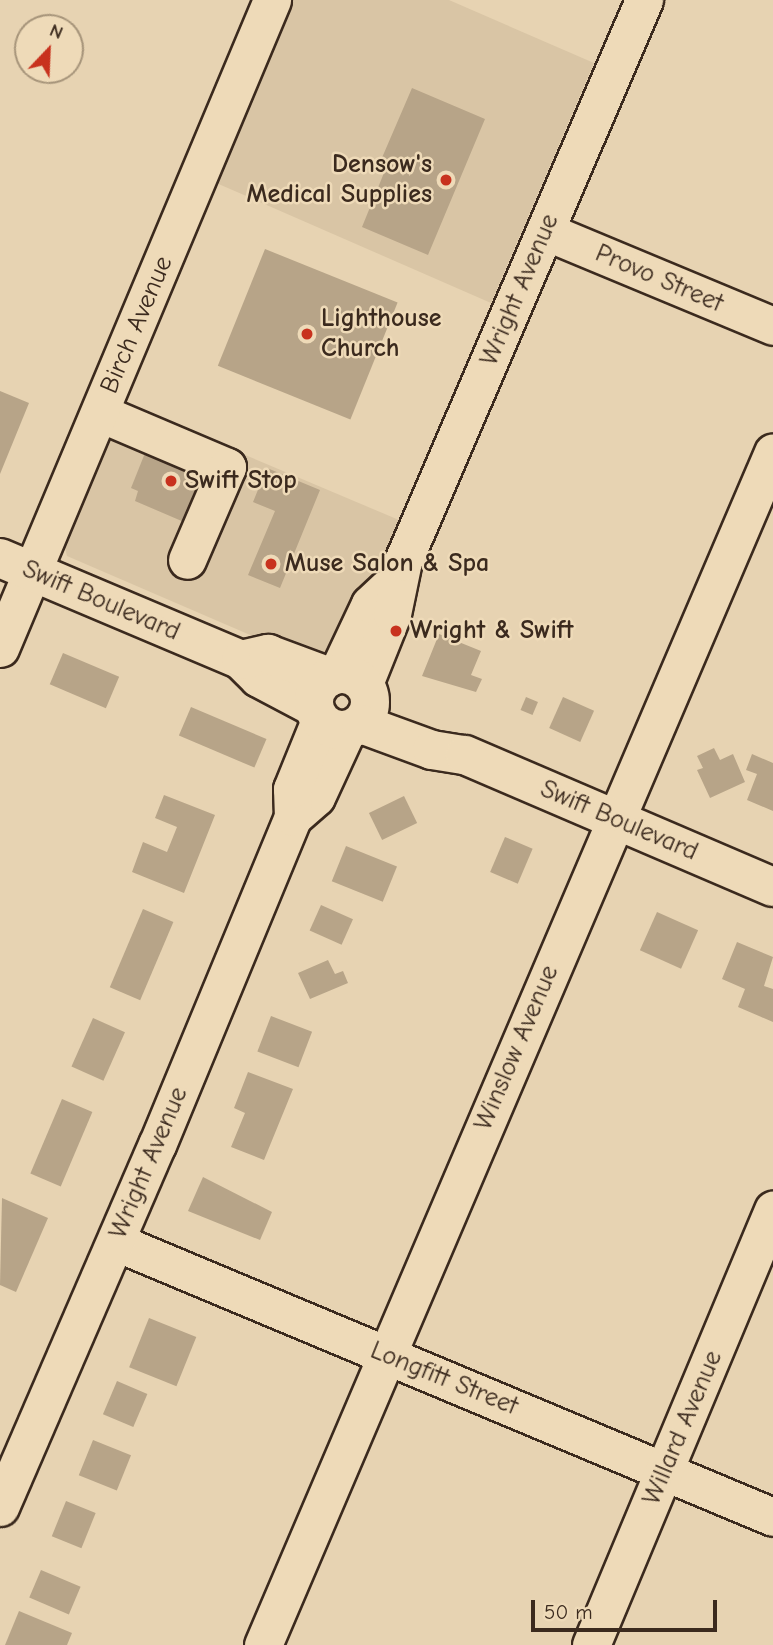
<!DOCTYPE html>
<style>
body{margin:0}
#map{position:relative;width:773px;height:1645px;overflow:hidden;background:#e7d3b2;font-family:"Comic Neue",sans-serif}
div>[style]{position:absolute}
.built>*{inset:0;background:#d9c5a5}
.building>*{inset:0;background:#b7a488;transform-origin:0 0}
.roads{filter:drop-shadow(2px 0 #3b2a1e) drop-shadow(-2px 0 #3b2a1e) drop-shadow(0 2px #3b2a1e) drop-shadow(0 -2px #3b2a1e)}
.minor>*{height:37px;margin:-18.5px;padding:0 18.5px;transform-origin:18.5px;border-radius:18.5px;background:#eedab8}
.major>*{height:38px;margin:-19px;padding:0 19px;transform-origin:19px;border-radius:19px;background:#eedab8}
.major>.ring{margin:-19px;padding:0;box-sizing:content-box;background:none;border:38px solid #eedab8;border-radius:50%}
.dots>*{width:19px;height:19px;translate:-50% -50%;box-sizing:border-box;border:4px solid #eedab8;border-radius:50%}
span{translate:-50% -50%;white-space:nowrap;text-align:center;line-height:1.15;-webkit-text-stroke:5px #eedab8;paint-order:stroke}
.poi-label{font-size:26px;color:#3b2a1e;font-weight:700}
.right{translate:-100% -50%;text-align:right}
.left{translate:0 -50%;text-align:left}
.street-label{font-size:26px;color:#3b2a1e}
.north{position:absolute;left:14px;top:14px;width:70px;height:70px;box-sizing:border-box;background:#eedab8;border:2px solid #a6947a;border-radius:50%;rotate:23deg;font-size:19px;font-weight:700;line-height:28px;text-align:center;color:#3b2a1e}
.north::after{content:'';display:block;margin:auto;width:24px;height:32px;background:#c8321e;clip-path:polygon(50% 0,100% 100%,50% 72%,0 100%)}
.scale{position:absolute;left:531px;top:1600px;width:186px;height:32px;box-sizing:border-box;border:4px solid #3b2a1e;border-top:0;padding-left:9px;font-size:21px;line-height:24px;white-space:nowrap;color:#3b2a1e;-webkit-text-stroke:5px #eedab8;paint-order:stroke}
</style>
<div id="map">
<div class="built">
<i style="clip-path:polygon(293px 0,449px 0,594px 63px,491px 303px,214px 182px)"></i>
<i style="clip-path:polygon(122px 403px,399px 520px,342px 654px,320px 665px,67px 556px,63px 540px)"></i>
</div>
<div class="building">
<i style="clip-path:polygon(412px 88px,485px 119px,428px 255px,362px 227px,388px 163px,381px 160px)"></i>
<i style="left:265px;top:249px;width:143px;height:126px;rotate:22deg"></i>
<i style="clip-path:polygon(0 391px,29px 403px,0 474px)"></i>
<i style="clip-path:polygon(147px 448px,211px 474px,184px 522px,135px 501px,138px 491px,131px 488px)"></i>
<i style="clip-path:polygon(267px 468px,320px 490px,280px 588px,248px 575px,275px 511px,253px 502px)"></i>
<i style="clip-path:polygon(439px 634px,481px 651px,471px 675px,482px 679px,476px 692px,422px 676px)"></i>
<i style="left:63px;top:653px;width:61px;height:34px;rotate:23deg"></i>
<i style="left:526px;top:697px;width:13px;height:14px;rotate:23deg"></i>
<i style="left:563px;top:697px;width:34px;height:34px;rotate:24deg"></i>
<i style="left:191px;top:707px;width:82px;height:31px;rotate:23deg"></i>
<i style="clip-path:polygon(714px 748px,720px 760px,733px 754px,745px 782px,710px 798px,697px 770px,703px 768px,697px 756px)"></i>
<i style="clip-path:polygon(752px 754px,773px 763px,773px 811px,747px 800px,757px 774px,746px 770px)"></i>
<i style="clip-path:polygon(164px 795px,215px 815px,184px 893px,132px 872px,143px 842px,167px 852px,177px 827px,155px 818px)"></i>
<i style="left:404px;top:796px;width:30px;height:39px;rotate:64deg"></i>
<i style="left:505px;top:837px;width:30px;height:38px;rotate:23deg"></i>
<i style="left:346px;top:846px;width:55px;height:38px;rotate:22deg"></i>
<i style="left:321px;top:905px;width:35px;height:28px;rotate:24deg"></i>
<i style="left:143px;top:909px;width:33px;height:85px;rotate:23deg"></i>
<i style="left:657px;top:912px;width:45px;height:42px;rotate:24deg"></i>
<i style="clip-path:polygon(737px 942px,773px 957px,764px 986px,773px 989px,773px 1022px,738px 1007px,745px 989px,722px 979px)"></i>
<i style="clip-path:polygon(328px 960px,335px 974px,343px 971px,348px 983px,310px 999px,298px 973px)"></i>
<i style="left:271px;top:1016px;width:44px;height:38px;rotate:21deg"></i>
<i style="left:93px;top:1018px;width:35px;height:53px;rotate:24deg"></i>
<i style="clip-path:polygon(248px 1072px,293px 1089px,264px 1160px,231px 1147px,245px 1113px,234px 1108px)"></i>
<i style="left:62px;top:1099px;width:33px;height:81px;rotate:23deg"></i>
<i style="clip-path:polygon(203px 1177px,272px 1212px,260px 1240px,188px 1211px)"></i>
<i style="clip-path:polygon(2px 1198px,48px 1218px,16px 1292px,0 1285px)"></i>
<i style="left:149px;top:1318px;width:51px;height:53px;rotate:22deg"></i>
<i style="left:117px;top:1381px;width:33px;height:36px;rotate:23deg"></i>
<i style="left:93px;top:1440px;width:41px;height:38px;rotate:22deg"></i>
<i style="left:66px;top:1501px;width:32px;height:38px;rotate:22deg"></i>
<i style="left:41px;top:1570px;width:43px;height:30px;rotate:23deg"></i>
<i style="clip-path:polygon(19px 1611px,72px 1633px,67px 1645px,5px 1645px)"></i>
</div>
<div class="roads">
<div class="minor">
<i style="left:545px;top:231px;width:247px;rotate:22.6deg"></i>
<i style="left:100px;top:413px;width:138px;rotate:23deg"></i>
<i style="left:227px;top:467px;width:101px;rotate:113.3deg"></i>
<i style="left:0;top:648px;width:703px;rotate:-67.23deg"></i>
<i style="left:337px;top:674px;width:77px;rotate:-64.8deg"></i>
<i style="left:370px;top:604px;width:23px;rotate:-43deg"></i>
<i style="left:364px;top:684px;width:75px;rotate:-68.2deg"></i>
<i style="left:392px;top:614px;width:54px;rotate:-78.3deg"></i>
<i style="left:403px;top:561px;width:611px;rotate:-66.75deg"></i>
<i style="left:293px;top:817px;width:30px;rotate:-41deg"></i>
<i style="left:316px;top:797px;width:74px;rotate:-65.2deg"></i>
<i style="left:116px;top:1242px;width:712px;rotate:22.71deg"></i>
<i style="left:0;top:1507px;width:395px;rotate:-66.6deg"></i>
<i style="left:157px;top:1145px;width:355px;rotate:-67.5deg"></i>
<i style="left:293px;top:817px;width:28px;rotate:-92deg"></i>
<i style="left:292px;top:789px;width:74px;rotate:-67.9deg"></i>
<i style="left:263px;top:1645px;width:1297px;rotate:-66.85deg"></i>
<i style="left:591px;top:1645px;width:472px;rotate:-67.3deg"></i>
</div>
<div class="major">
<i style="left:0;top:558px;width:262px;rotate:22.9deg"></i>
<i style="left:241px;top:660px;width:25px;rotate:45deg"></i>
<i style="left:259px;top:678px;width:62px;rotate:27.8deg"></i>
<i style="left:241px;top:660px;width:28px;rotate:-13deg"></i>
<i style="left:268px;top:654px;width:66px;rotate:20.4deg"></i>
<i class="ring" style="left:314px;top:674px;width:18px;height:18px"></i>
<i style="left:361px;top:724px;width:76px;rotate:20.1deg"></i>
<i style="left:432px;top:750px;width:33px;rotate:9deg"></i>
<i style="left:465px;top:755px;width:335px;rotate:23.2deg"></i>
</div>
</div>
<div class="dots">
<i style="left:446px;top:180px;background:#c8321e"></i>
<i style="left:307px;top:334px;background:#c8321e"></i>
<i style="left:171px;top:481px;background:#c8321e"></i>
<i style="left:271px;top:564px;background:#c8321e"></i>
<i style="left:396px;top:631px;background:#c8321e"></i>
</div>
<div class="poi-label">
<span class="right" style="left:432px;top:180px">Densow's<br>Medical Supplies</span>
<span class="left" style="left:321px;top:334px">Lighthouse<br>Church</span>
<span class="left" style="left:185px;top:481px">Swift Stop</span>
<span class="left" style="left:285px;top:564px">Muse Salon &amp; Spa</span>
<span class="left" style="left:410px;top:631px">Wright &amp; Swift</span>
</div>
<div class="street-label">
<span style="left:659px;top:279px;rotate:23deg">Provo Street</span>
<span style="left:520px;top:290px;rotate:-67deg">Wright Avenue</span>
<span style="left:137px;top:325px;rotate:-67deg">Birch Avenue</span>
<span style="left:101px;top:601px;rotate:23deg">Swift Boulevard</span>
<span style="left:619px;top:821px;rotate:23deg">Swift Boulevard</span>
<span style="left:517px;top:1048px;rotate:-67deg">Winslow Avenue</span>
<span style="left:149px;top:1163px;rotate:-67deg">Wright Avenue</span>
<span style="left:444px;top:1379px;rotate:22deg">Longfitt Street</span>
<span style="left:683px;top:1428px;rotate:-67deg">Willard Avenue</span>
</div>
<div class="north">N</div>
<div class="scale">50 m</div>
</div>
